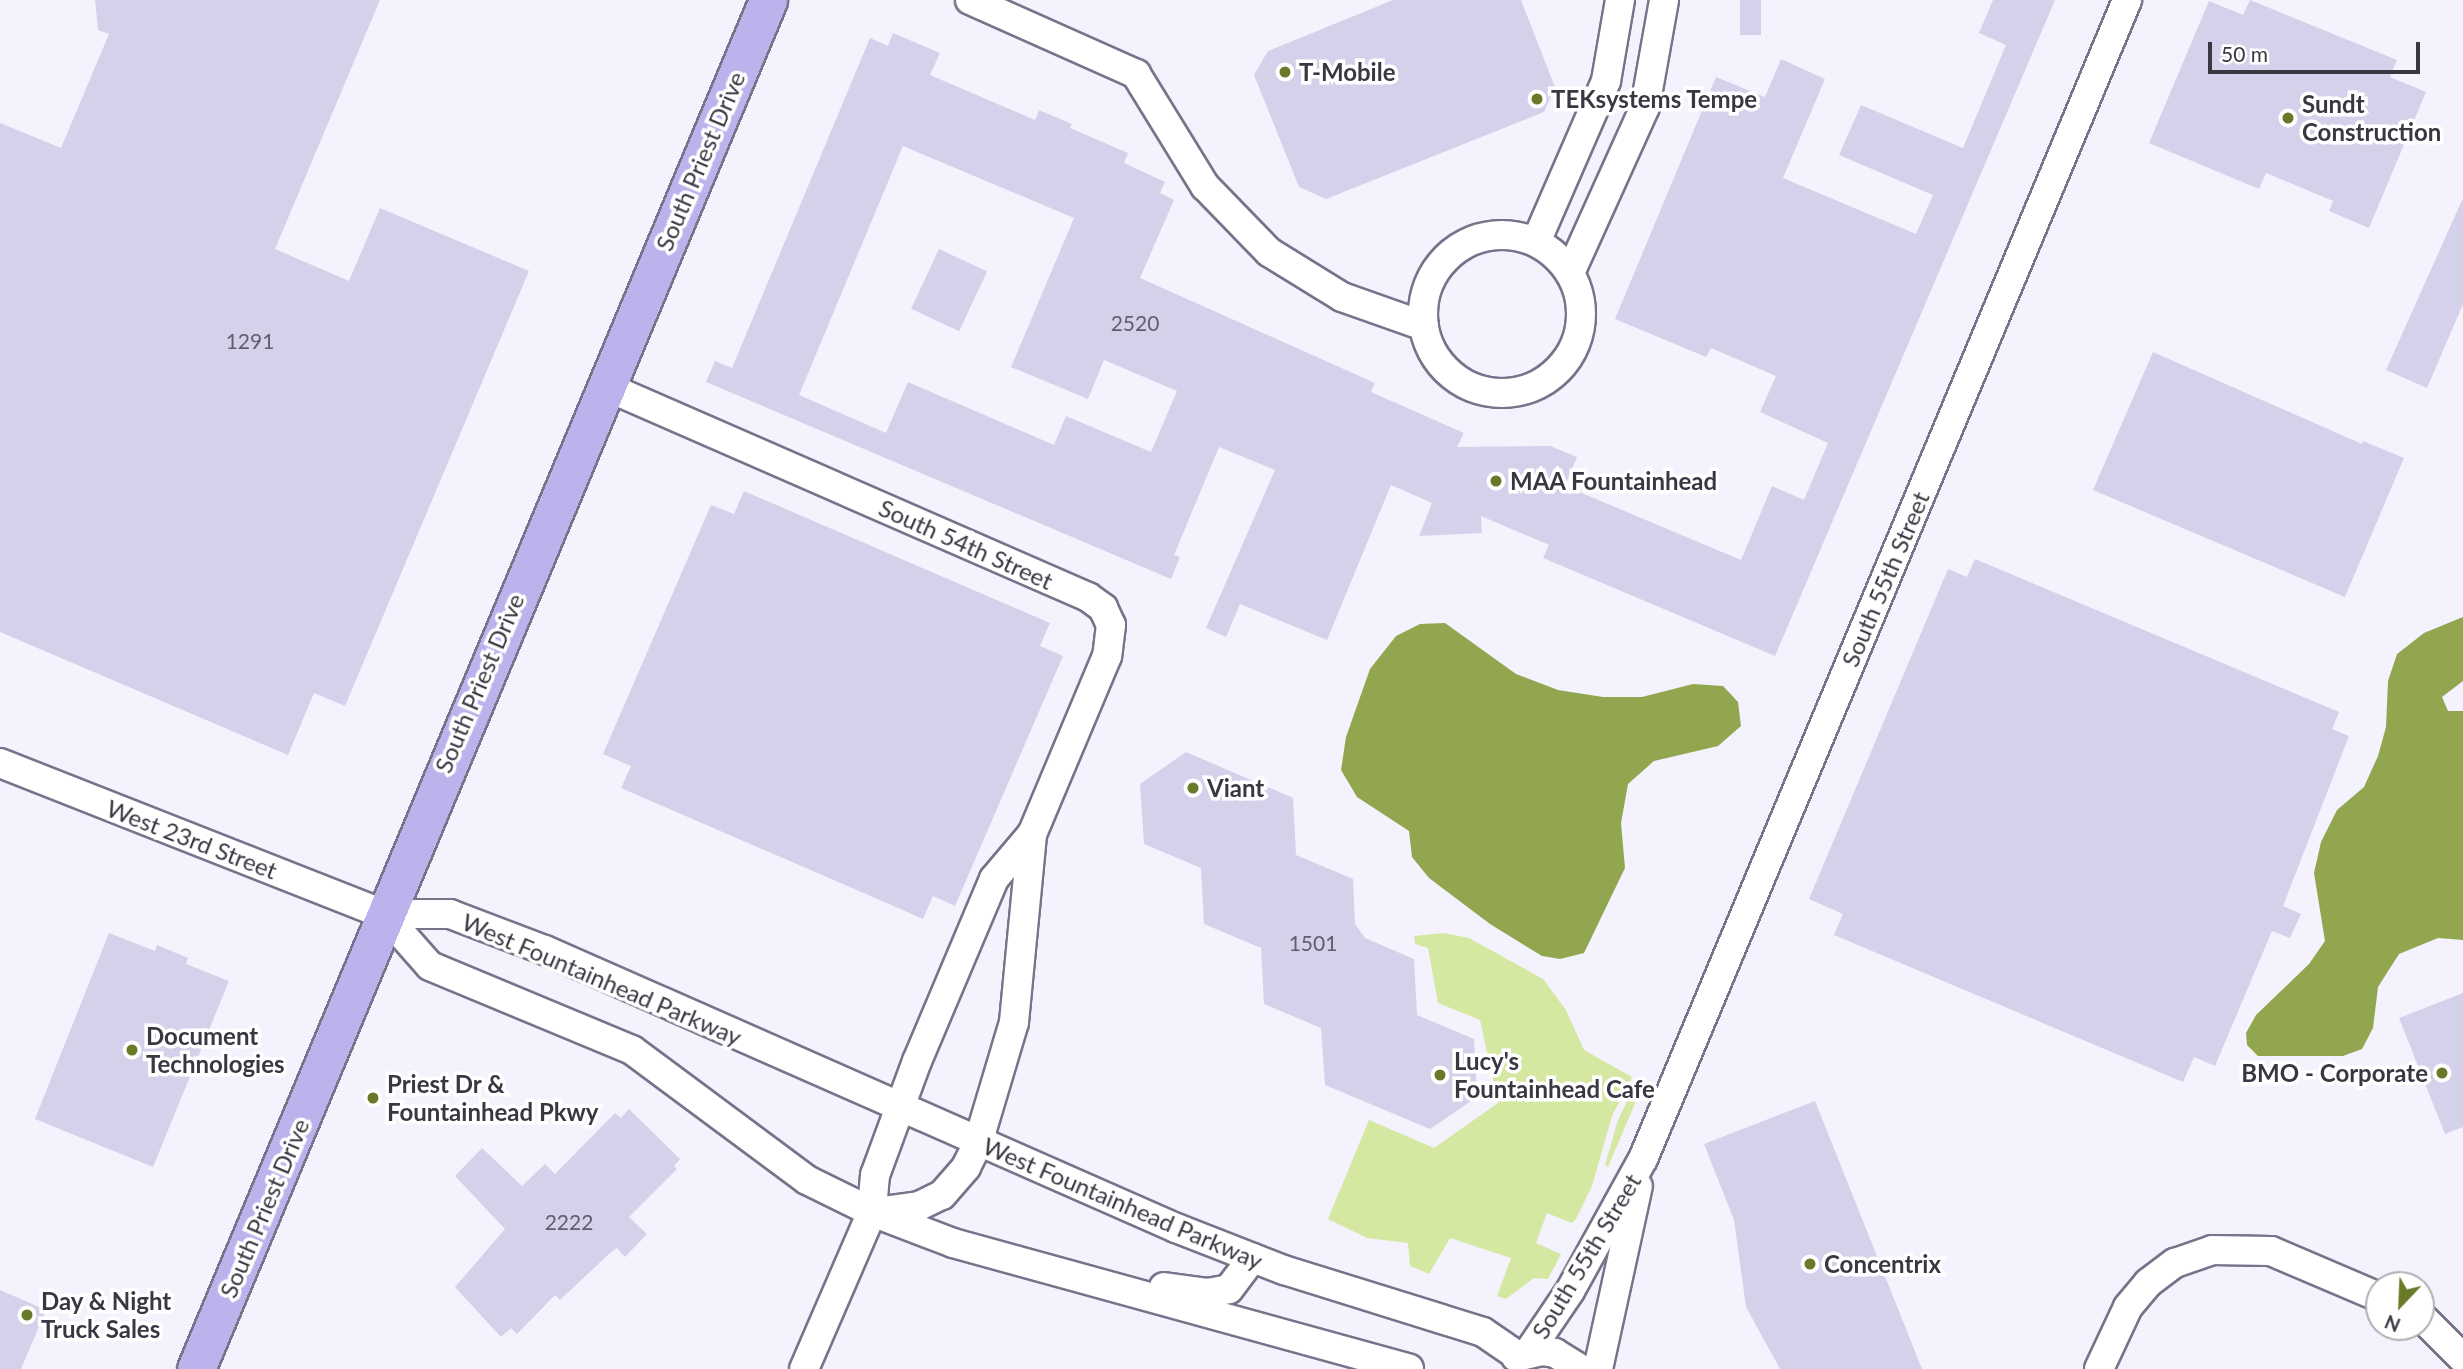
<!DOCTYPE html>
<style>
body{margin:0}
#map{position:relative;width:2463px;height:1369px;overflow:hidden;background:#f3f2fd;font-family:Lato,sans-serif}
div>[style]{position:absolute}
.green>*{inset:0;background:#d5e8a2}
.water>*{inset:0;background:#92a64f}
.building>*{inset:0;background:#d4d2eb;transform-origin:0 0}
.roads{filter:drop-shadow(2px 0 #76748a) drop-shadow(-2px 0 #76748a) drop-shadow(0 2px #76748a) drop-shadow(0 -2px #76748a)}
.minor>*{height:28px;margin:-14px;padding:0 14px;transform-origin:14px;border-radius:14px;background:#fff}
.minor>.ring{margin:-14px;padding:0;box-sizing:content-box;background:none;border:28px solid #fff;border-radius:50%}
.major>*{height:37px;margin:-18.5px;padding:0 18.5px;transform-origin:18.5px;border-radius:18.5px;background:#bcb3ed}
.dots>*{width:19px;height:19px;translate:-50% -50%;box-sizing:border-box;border:4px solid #fff;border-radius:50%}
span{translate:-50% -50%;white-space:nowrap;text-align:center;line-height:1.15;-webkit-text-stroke:7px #fff;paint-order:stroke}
.number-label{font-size:21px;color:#605e6c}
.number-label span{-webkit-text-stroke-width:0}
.poi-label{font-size:24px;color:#393842;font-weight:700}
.left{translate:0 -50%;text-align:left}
.right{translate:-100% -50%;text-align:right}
.street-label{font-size:24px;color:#393842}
.north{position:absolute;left:2365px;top:1271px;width:70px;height:70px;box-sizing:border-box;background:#fff;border:2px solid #b0afb3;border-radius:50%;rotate:203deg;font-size:19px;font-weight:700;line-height:28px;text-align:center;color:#393842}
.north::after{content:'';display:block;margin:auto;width:24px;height:32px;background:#687927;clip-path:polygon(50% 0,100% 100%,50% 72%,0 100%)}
.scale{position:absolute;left:2208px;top:42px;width:212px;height:32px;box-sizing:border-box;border:4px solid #393842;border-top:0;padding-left:9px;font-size:21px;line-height:24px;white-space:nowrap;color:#393842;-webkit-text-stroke:5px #fff;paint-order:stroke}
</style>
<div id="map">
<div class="green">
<i style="clip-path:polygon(1444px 933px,1469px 938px,1543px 979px,1566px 1010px,1584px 1050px,1632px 1077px,1612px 1116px,1592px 1186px,1576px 1219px,1572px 1223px,1547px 1213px,1536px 1243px,1561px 1254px,1548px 1279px,1534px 1278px,1506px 1299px,1497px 1296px,1511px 1258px,1450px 1238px,1429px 1274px,1410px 1266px,1408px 1243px,1367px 1238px,1328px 1219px,1369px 1120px,1434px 1148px,1498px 1103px,1480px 1020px,1438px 1003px,1428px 948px,1415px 944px,1414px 936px)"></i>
<i style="clip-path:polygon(1645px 1080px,1608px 1167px,1605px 1165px,1618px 1120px,1634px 1087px)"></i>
</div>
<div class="water">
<i style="clip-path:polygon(2463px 617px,2463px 681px,2442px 697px,2448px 711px,2463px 711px,2463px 940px,2438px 938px,2399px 954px,2378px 987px,2373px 1028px,2362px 1049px,2343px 1056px,2258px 1056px,2247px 1045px,2246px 1033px,2256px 1015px,2309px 964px,2325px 941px,2314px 873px,2321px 842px,2337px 810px,2364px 787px,2378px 756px,2386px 727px,2388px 681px,2397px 654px,2424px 633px)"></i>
<i style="clip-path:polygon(1445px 623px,1516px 674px,1558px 690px,1603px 697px,1642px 697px,1693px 684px,1723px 686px,1738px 702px,1741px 726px,1718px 746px,1654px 761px,1628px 784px,1621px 823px,1625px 868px,1584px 953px,1560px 959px,1542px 956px,1490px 924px,1429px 878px,1412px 857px,1409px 831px,1357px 797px,1341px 770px,1346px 737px,1370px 669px,1396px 636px,1420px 624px)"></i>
</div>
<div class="building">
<i style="clip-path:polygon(95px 0,380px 0,275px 249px,349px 281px,380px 208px,529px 271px,345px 706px,314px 693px,288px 755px,0 632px,0 123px,61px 148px,109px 34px,98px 30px)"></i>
<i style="clip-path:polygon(1393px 0,1521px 0,1555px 87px,1544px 112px,1326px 199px,1299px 187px,1254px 75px,1268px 51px)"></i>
<i style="left:1740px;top:0;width:21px;height:35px"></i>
<i style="clip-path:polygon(evenodd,1993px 0,2055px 0,1775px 656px,1543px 558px,1549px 545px,1481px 516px,1482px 533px,1419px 536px,1432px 503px,1391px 485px,1327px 640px,1240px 604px,1226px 637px,1206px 628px,1275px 470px,1219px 447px,1174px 555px,1180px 557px,1171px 579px,706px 382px,715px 361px,732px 368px,870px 38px,888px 46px,893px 33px,940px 53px,930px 75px,1035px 120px,1039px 110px,1072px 124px,1070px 128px,1128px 153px,1124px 163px,1165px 182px,1160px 193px,1174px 200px,1140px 278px,1375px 383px,1371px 392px,1464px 433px,1457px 447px,1550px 446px,1577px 457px,1565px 486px,1741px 560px,1772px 486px,1804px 500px,1828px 443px,1760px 412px,1776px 376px,1711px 348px,1706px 357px,1615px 319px,1716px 77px,1765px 97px,1781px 59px,1825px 79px,1783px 178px,1916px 234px,1933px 195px,1839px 155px,1861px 105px,1963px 148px,2006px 45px,1979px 33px,1993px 0,903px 146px,1074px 218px,1011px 367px,1088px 399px,1104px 360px,1177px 391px,1151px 452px,1066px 416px,1054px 445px,908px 382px,886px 433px,799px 395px,903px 146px)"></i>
<i style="clip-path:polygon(2250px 0,2397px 60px,2390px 77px,2426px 92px,2369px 228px,2329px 211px,2333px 201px,2266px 173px,2259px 189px,2149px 143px,2209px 1px,2243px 15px)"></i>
<i style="clip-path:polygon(2463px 198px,2463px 304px,2427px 388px,2386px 370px)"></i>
<i style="left:939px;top:249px;width:53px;height:66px;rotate:25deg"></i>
<i style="clip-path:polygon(2153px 352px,2362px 444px,2363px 441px,2404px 458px,2345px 597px,2093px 490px)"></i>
<i style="clip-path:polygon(744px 491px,1050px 623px,1040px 646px,1063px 656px,955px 906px,933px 896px,923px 919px,896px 907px,621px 788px,631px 766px,603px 754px,711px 505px,734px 514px)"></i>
<i style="clip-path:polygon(1975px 559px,2339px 712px,2332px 729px,2349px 736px,2283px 906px,2301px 914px,2290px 938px,2272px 931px,2215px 1066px,2194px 1057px,2183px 1082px,1834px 935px,1843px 914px,1809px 899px,1948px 569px,1967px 577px)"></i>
<i style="clip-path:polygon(1186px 752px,1293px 798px,1296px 855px,1353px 879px,1355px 924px,1365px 938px,1414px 959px,1417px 1015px,1474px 1039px,1477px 1097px,1430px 1129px,1325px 1085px,1321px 1028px,1264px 1004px,1261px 948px,1204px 924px,1201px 868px,1144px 844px,1140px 784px)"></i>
<i style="clip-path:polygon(109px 933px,155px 951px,157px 945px,188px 958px,186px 964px,229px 981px,153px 1167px,35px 1119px)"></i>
<i style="clip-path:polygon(2463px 993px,2463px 1127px,2445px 1134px,2399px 1018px)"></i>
<i style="clip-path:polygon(1815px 1101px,1922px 1369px,1780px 1369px,1746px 1307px,1734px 1220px,1704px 1144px)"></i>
<i style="clip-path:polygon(629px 1109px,680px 1159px,674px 1166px,677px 1169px,629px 1217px,647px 1234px,625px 1257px,617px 1248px,610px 1253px,560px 1300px,555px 1295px,517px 1334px,511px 1328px,501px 1337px,455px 1287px,505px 1229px,455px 1176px,482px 1148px,522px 1186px,545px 1164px,555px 1174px,615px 1113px,621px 1118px)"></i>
<i style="clip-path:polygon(0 1290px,46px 1310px,21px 1369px,0 1369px)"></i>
</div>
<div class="roads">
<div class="minor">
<i style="left:970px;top:0;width:182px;rotate:24deg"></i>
<i style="left:1136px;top:74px;width:132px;rotate:58.4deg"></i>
<i style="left:1205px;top:186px;width:92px;rotate:45.9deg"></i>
<i style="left:1269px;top:252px;width:86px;rotate:31.7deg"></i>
<i style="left:1342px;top:297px;width:87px;rotate:19.5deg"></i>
<i class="ring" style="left:1423px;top:235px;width:130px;height:130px"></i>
<i style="left:1536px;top:242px;width:176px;rotate:-66.5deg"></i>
<i style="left:1606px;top:81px;width:82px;rotate:-80.2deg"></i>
<i style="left:1570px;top:273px;width:182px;rotate:-65.7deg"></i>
<i style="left:1645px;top:107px;width:109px;rotate:-79.9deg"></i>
<i style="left:605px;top:386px;width:527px;rotate:23.6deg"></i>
<i style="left:1088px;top:597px;width:19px;rotate:36deg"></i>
<i style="left:1103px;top:608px;width:19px;rotate:65deg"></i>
<i style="left:1111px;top:625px;width:31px;rotate:97deg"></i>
<i style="left:1107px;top:656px;width:193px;rotate:112.8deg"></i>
<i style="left:1032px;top:834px;width:59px;rotate:130.2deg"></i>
<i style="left:994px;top:879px;width:198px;rotate:112.9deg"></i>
<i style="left:917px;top:1061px;width:121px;rotate:110.2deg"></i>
<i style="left:875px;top:1175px;width:37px;rotate:95deg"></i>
<i style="left:872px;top:1212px;width:171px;rotate:113.4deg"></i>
<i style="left:0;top:763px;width:413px;rotate:21.5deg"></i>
<i style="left:384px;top:914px;width:66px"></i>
<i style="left:450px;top:914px;width:102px;rotate:20.8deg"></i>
<i style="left:545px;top:950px;width:690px;rotate:23.78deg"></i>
<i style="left:1176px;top:1228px;width:116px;rotate:21.3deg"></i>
<i style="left:1284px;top:1270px;width:208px;rotate:17.3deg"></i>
<i style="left:1483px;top:1332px;width:42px;rotate:34.4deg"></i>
<i style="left:384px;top:914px;width:69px;rotate:48.5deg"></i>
<i style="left:430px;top:966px;width:219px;rotate:22.6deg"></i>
<i style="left:632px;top:1050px;width:218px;rotate:36.6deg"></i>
<i style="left:807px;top:1180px;width:72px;rotate:26.2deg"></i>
<i style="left:872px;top:1212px;width:87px;rotate:20.9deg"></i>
<i style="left:953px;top:1243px;width:473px;rotate:15.4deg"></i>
<i style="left:875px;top:1212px;width:44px;rotate:-7.8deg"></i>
<i style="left:919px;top:1206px;width:25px;rotate:-26deg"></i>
<i style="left:942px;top:1195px;width:37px;rotate:-49deg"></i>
<i style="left:966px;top:1167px;width:27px;rotate:-63deg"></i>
<i style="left:978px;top:1143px;width:126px;rotate:-73.4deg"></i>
<i style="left:1014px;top:1022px;width:189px;rotate:-84.5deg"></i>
<i style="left:1164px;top:1287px;width:43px;rotate:7.9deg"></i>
<i style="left:1207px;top:1293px;width:22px;rotate:-10deg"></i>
<i style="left:1229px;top:1289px;width:39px;rotate:-53deg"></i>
<i style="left:2421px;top:1316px;width:60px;rotate:45.7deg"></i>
<i style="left:1528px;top:1353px;width:75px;rotate:-55.9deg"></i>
<i style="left:1570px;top:1291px;width:151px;rotate:-61.1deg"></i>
<i style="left:1643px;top:1159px;width:1256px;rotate:-67.33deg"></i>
<i style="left:1516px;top:1357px;width:26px;rotate:-13deg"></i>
<i style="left:1541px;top:1351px;width:14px;rotate:8deg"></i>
<i style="left:1555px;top:1353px;width:31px;rotate:32deg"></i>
<i style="left:1598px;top:1369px;width:187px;rotate:-77.7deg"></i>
<i style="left:2099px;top:1369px;width:68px;rotate:-64.9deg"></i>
<i style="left:2128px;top:1307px;width:31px;rotate:-50deg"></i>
<i style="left:2148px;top:1283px;width:34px;rotate:-37deg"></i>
<i style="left:2175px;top:1263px;width:39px;rotate:-19deg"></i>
<i style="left:2212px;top:1250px;width:59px;rotate:1deg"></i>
<i style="left:2271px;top:1251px;width:117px;rotate:23.1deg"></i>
</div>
<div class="major">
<i style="left:196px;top:1369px;width:1484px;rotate:-67.32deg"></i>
</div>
</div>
<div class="dots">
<i style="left:1285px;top:72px;background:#687927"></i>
<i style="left:1537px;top:99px;background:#687927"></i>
<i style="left:2288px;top:118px;background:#687927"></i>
<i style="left:1496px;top:481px;background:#687927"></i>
<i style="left:1193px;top:788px;background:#687927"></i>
<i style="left:132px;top:1050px;background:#687927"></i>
<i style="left:2442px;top:1073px;background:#687927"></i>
<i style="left:1440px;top:1075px;background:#687927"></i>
<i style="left:373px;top:1098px;background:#687927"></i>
<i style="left:1810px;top:1264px;background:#687927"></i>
<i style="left:27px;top:1315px;background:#687927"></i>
</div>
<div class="number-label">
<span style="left:1135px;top:323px">2520</span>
<span style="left:250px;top:341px">1291</span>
<span style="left:1313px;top:943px">1501</span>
<span style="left:569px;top:1222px">2222</span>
</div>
<div class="poi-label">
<span class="left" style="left:1299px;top:72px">T-Mobile</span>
<span class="left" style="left:1551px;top:99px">TEKsystems Tempe</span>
<span class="left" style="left:2302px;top:118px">Sundt<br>Construction</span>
<span class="left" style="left:1510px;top:481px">MAA Fountainhead</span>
<span class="left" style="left:1207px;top:788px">Viant</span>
<span class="left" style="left:146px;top:1050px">Document<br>Technologies</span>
<span class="left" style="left:1454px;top:1075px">Lucy's<br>Fountainhead Cafe</span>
<span class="right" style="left:2428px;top:1073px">BMO - Corporate</span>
<span class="left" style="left:387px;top:1098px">Priest Dr &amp;<br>Fountainhead Pkwy</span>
<span class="left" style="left:1824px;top:1264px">Concentrix</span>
<span class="left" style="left:41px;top:1315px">Day &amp; Night<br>Truck Sales</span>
</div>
<div class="street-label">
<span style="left:700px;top:161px;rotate:-67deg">South Priest Drive</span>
<span style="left:966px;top:544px;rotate:24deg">South 54th Street</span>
<span style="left:1885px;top:579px;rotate:-67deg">South 55th Street</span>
<span style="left:479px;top:683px;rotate:-67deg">South Priest Drive</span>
<span style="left:192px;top:839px;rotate:21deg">West 23rd Street</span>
<span style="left:602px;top:979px;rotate:23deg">West Fountainhead Parkway</span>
<span style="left:1123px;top:1203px;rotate:23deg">West Fountainhead Parkway</span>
<span style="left:264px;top:1208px;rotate:-67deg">South Priest Drive</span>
<span style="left:1586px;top:1256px;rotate:-59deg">South 55th Street</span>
</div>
<div class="north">N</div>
<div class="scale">50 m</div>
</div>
